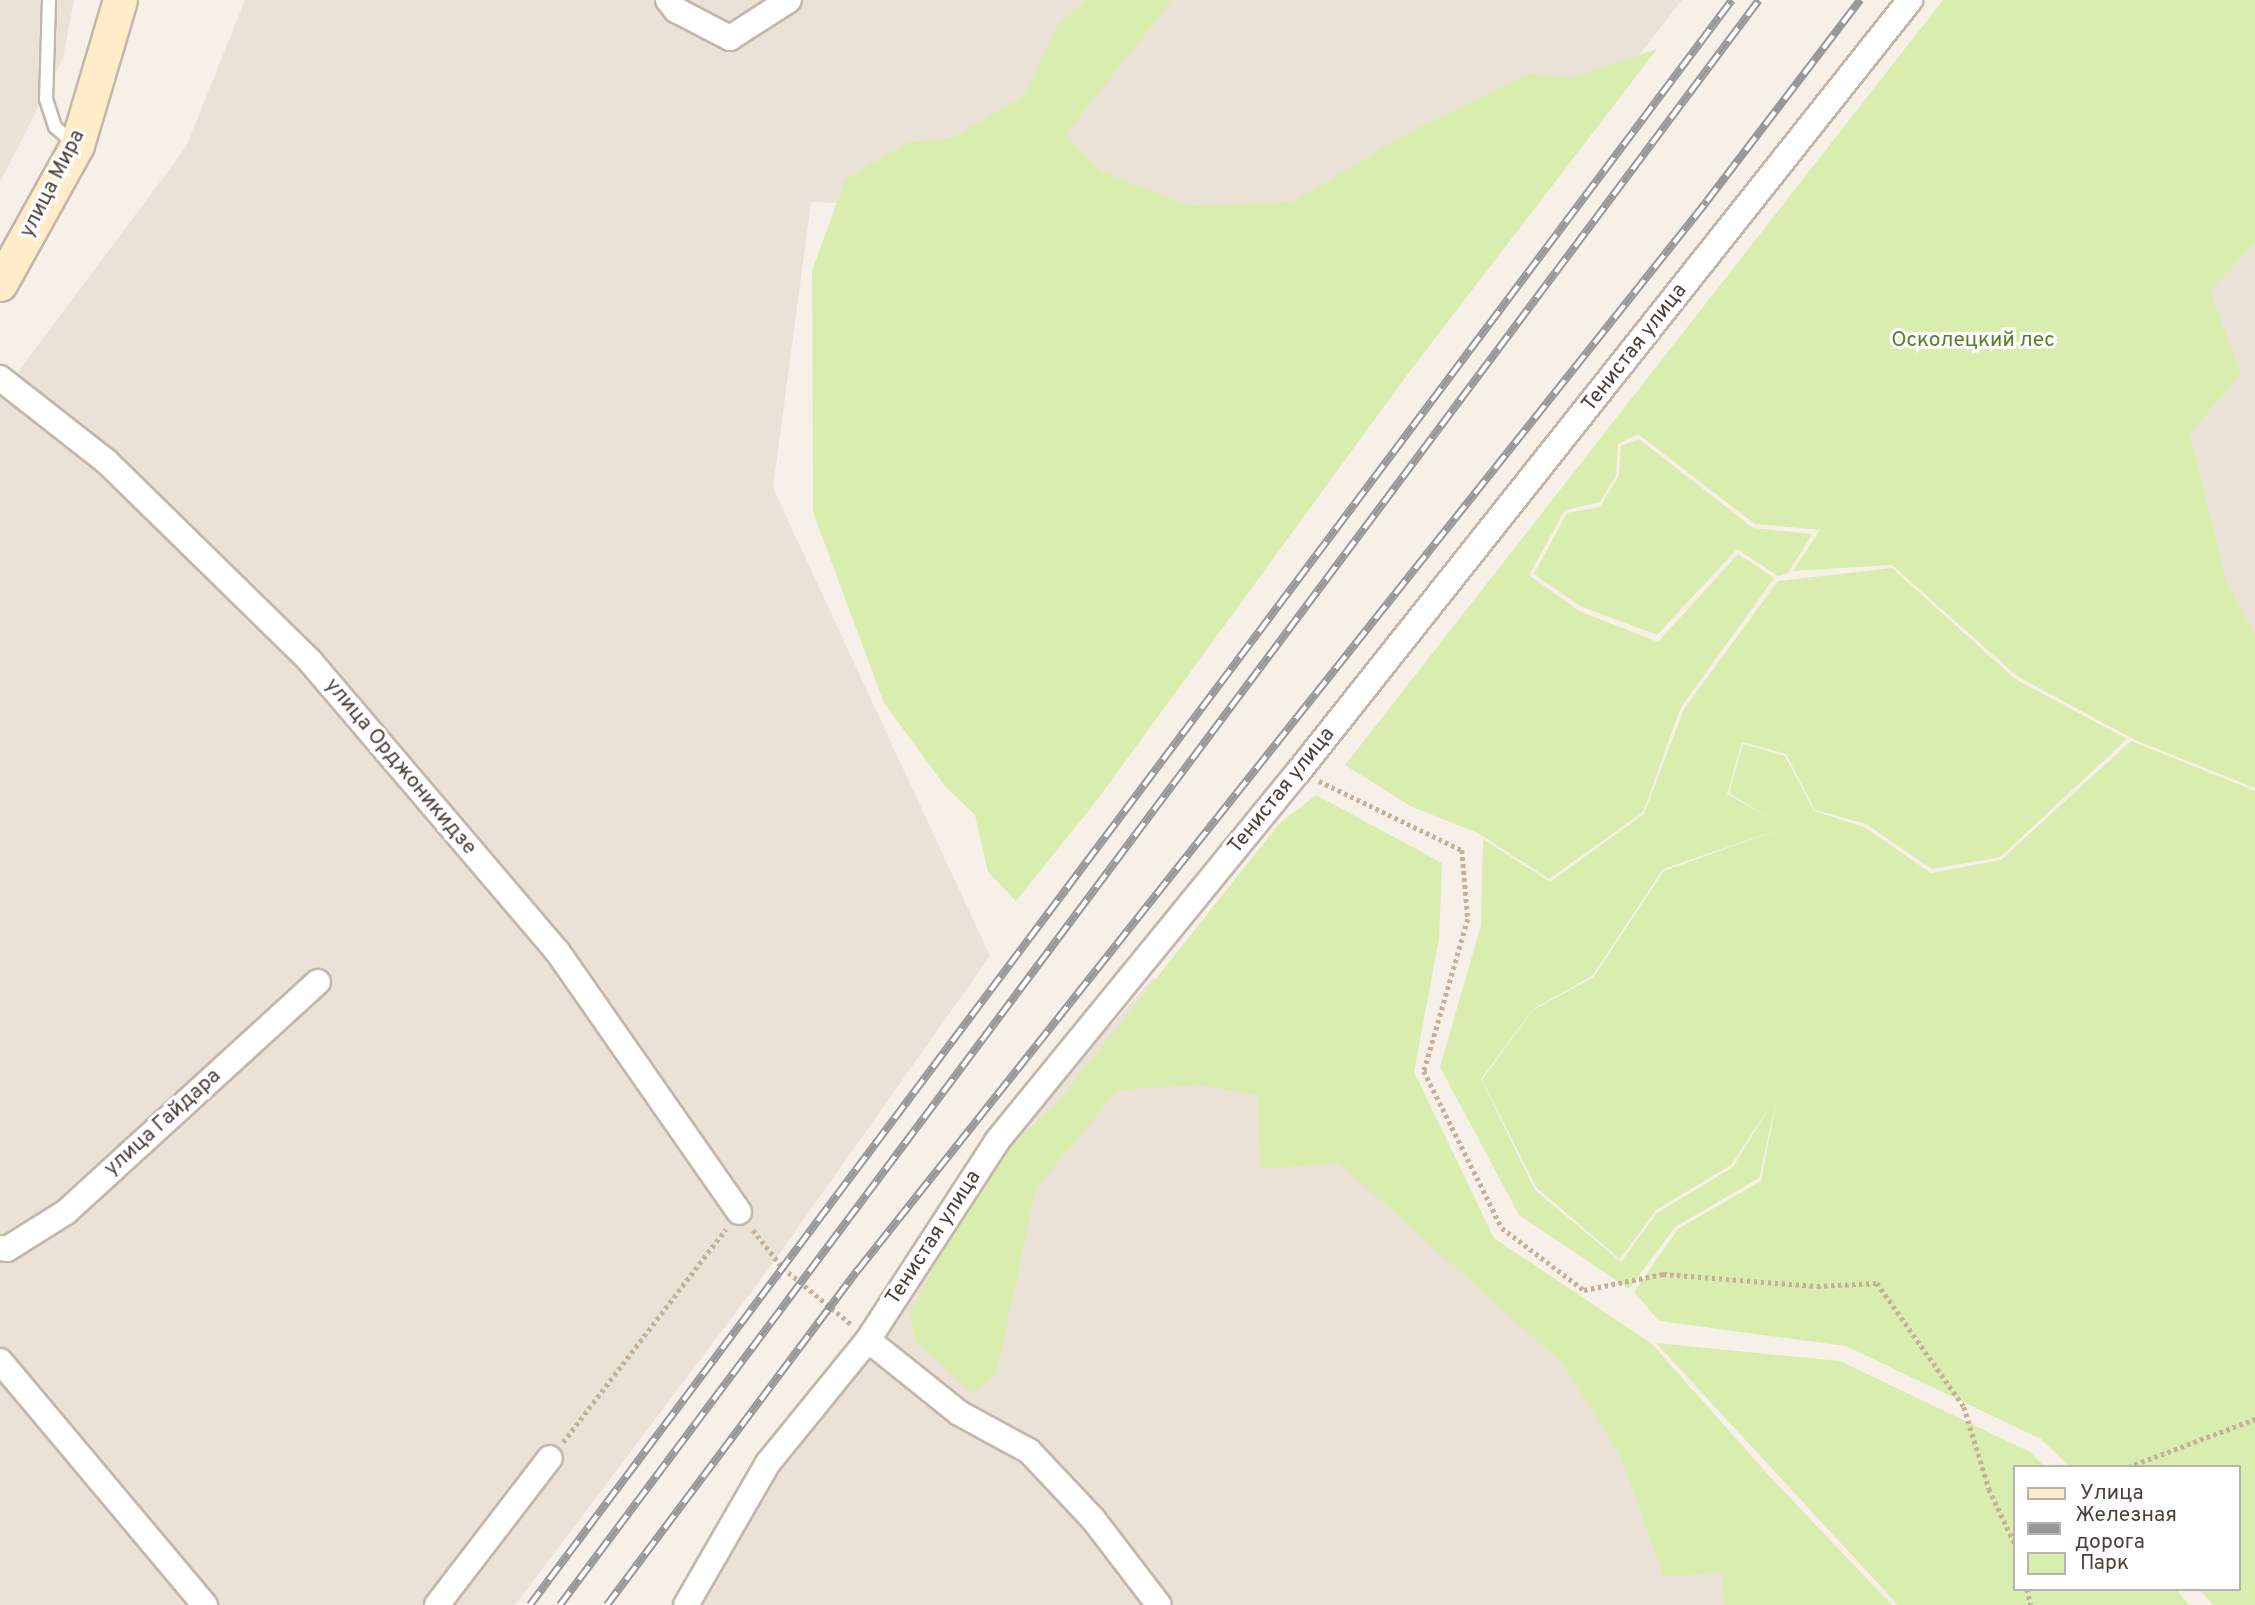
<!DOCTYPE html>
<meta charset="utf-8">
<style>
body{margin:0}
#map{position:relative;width:2255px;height:1605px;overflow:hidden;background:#f6f0e9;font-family:Overpass,sans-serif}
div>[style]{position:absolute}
.residential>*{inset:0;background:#eae2d6}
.green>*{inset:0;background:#d8edae}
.path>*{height:4.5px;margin-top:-2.25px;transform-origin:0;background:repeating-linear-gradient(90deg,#c5b19a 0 3.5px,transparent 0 7px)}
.roads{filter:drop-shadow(2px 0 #c2b7aa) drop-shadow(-2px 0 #c2b7aa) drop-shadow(0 2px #c2b7aa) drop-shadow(0 -2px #c2b7aa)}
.lane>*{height:12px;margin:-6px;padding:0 6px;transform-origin:6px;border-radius:6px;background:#fff}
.street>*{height:24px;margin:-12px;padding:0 12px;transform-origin:12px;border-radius:12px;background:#fff}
.secondary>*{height:33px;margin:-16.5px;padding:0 16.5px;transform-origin:16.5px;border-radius:16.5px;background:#ffecc9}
.rail>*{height:8px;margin-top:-4px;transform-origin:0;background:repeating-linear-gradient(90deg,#fff 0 16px,#989898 0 32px);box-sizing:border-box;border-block:2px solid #989898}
span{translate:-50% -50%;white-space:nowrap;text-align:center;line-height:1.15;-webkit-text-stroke:6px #fff;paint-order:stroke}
.street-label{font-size:21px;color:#4a4036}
.park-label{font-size:21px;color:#528224}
.legend{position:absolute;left:2013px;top:1465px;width:228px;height:126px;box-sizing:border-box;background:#fff;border:2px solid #b7b3af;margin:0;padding:9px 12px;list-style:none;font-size:21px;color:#4a4036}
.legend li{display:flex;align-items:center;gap:14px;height:35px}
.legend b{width:35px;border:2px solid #b7b3af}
</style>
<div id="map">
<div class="residential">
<i style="clip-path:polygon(0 0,74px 0,63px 58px,0 183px)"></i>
<i style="clip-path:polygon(245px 0,1682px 0,1596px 110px,1422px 227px,811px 202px,773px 488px,990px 956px,770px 1267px,515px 1605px,0 1605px,0 396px,186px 147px)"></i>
<i style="clip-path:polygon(2255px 243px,2255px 634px,2226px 579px,2190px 434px,2241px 374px,2209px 291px)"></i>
<i style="clip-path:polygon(1153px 978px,1372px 1110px,1775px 1605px,699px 1605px,776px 1471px,875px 1355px,1003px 1148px)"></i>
</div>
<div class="green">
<i style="clip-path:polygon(1085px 0,1172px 0,1066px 134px,1100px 171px,1190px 206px,1292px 202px,1412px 131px,1528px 74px,1569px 78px,1657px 49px,1410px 371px,1097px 800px,1016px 901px,988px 872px,975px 815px,945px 786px,884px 703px,813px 512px,812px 271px,845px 180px,906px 143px,952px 138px,1024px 96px,1057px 26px)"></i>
<i style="clip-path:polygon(1943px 0,2255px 0,2255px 243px,2210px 291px,2241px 374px,2190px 434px,2226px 579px,2255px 634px,2255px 788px,2135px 740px,2017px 676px,1892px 565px,1793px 571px,1820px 530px,1755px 524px,1638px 434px,1618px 444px,1616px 475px,1600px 502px,1565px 510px,1529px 575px,1579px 611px,1658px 642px,1738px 554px,1774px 578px,1681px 707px,1643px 812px,1549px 879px,1478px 833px,1412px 807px,1345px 765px)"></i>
<i style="clip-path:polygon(1639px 439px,1753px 528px,1812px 534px,1788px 573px,1778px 576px,1737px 549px,1657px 635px,1580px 606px,1534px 574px,1567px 513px,1600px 507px,1619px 475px,1621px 446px)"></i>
<i style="clip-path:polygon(evenodd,1892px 568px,2015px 679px,2127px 739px,2000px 857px,1932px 869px,1866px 824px,1815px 810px,1786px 754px,1742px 742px,1727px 794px,1773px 820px,1729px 793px,1743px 744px,1785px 756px,1814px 811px,1864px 827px,1931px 873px,2001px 860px,2131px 741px,2255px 791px,2255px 1605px,2213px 1605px,2199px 1589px,2239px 1589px,2239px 1467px,2070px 1467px,2041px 1439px,1846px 1346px,1659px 1321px,1634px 1292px,1678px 1229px,1761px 1181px,1778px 1093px,1759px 1178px,1675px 1227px,1629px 1289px,1519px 1215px,1440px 1067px,1481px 925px,1483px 839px,1550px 882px,1644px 814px,1684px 709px,1778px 581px,1892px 568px,1787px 827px,1664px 871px,1593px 978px,1533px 1010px,1482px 1080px,1537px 1188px,1620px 1259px,1656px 1210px,1731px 1165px,1774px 1100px,1733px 1167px,1657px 1213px,1621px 1262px,1535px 1190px,1481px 1079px,1533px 1009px,1592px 976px,1663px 869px,1787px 827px)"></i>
<i style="clip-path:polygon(1316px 795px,1442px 863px,1439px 938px,1414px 1072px,1494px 1238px,1651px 1343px,1771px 1478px,1892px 1605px,1724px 1605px,1722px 1572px,1664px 1577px,1621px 1457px,1563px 1364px,1339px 1163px,1260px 1169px,1258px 1095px,1199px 1085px,1118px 1090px,1036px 1188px,996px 1376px,972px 1393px,915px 1341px,910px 1313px,981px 1174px,1060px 1099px,1279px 824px)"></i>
<i style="clip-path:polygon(1656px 1343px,1840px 1361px,2030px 1452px,2045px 1467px,2015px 1467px,2015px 1589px,2176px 1589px,2189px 1605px,1898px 1605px)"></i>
</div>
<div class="path">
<i style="left:1319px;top:781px;width:159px;rotate:25.8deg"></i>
<i style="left:1462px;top:850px;width:69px;rotate:85deg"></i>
<i style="left:1468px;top:919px;width:158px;rotate:106.1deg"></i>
<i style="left:1424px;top:1071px;width:175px;rotate:63.6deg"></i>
<i style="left:1502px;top:1228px;width:103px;rotate:37.1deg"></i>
<i style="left:1584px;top:1290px;width:81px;rotate:-11.4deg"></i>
<i style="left:1663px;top:1274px;width:154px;rotate:4.5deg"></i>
<i style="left:1817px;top:1286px;width:60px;rotate:-2.9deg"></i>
<i style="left:1877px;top:1283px;width:151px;rotate:54.9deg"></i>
<i style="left:1964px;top:1407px;width:86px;rotate:73deg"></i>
<i style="left:1989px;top:1489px;width:61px;rotate:64.7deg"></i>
<i style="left:753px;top:1230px;width:48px;rotate:51.7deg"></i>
<i style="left:783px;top:1268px;width:89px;rotate:39.6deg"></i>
<i style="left:563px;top:1442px;width:268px;rotate:-52.6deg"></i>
<i style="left:2128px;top:1467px;width:136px;rotate:-20.7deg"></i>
<i style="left:2027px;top:1589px;width:16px;rotate:76deg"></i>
</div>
<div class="roads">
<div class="lane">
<i style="left:49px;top:0;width:99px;rotate:91.7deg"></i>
<i style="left:46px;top:99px;width:29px;rotate:72deg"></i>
<i style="left:55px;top:127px;width:25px;rotate:40deg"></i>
</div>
<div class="street">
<i style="left:668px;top:0;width:13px;rotate:51deg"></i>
<i style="left:676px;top:10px;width:61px;rotate:27.4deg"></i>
<i style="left:730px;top:38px;width:70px;rotate:-32.8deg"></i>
<i style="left:0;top:378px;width:135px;rotate:38.1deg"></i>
<i style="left:106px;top:461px;width:286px;rotate:44.4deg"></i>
<i style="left:310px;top:661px;width:381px;rotate:49.6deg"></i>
<i style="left:557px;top:951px;width:318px;rotate:55.1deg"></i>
<i style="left:0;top:1248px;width:7px;rotate:8deg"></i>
<i style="left:7px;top:1249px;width:70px;rotate:-32.1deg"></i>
<i style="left:66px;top:1212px;width:341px;rotate:-42.4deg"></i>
<i style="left:868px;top:1340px;width:117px;rotate:38.7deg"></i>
<i style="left:959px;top:1413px;width:80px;rotate:28.5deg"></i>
<i style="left:1029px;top:1451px;width:93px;rotate:46.7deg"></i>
<i style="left:1093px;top:1519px;width:108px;rotate:52.5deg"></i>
<i style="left:0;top:1361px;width:319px;rotate:50deg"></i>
<i style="left:437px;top:1605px;width:185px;rotate:-52.5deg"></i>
<i style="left:686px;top:1605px;width:164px;rotate:-60deg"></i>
<i style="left:768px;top:1463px;width:159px;rotate:-50.9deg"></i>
<i style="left:868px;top:1340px;width:237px;rotate:-57deg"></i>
<i style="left:997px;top:1141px;width:478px;rotate:-50.8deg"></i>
<i style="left:1299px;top:771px;width:984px;rotate:-51.6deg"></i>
</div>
<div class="secondary">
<i style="left:0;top:284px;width:159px;rotate:-61deg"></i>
<i style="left:77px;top:145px;width:151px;rotate:-73.5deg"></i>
</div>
</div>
<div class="rail">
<i style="left:530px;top:1605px;width:2005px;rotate:-53.17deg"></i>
<i style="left:560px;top:1605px;width:2003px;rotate:-53.24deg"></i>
<i style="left:607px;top:1605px;width:419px;rotate:-53.2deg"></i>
<i style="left:858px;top:1270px;width:1365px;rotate:-51.54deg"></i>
<i style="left:1707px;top:201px;width:253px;rotate:-52.7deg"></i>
</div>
<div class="street-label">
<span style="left:53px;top:184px;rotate:-63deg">улица Мира</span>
<span style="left:1635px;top:348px;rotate:-52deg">Тенистая улица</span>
<span style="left:400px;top:767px;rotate:50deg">улица Орджоникидзе</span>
<span style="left:1282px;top:791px;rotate:-51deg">Тенистая улица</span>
<span style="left:163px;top:1123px;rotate:-42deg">улица Гайдара</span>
<span style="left:934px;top:1238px;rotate:-57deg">Тенистая улица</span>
</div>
<div class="park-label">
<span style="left:1973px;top:341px">Осколецкий лес</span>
</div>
<ul class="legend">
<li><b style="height:9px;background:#ffecc9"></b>Улица</li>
<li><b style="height:9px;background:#989898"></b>Железная дорога</li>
<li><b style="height:19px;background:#d8edae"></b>Парк</li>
</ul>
</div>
